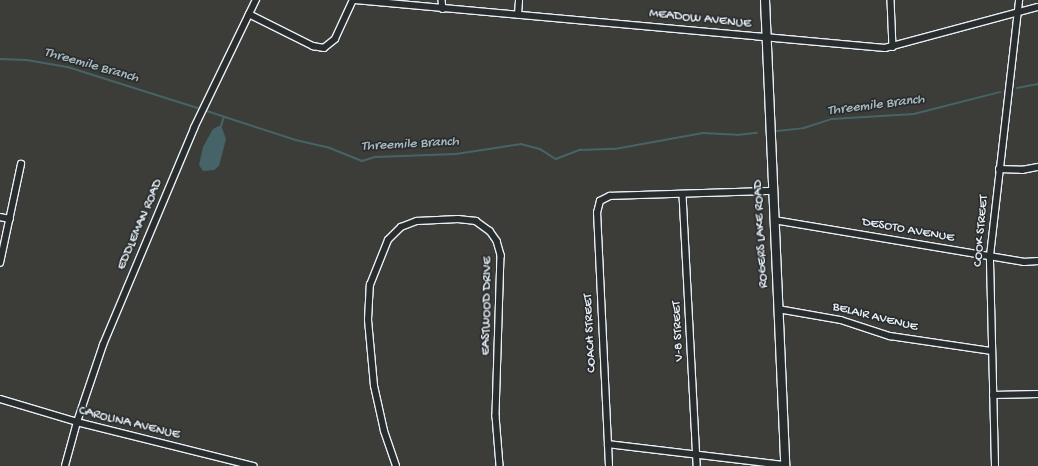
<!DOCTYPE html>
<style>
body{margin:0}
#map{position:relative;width:1038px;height:466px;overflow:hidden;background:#3c3c38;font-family:"Gochi Hand",sans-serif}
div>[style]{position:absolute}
.water>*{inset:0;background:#466467}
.stream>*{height:1.5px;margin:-0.75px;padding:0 0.75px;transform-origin:0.75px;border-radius:0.75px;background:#466467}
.roads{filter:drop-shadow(1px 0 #e8f1f8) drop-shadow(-1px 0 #e8f1f8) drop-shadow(0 1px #e8f1f8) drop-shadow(0 -1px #e8f1f8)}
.street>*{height:5.5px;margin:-2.75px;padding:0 2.75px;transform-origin:2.75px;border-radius:2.75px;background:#2a2d2e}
.secondary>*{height:8px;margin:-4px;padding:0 4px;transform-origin:4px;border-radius:4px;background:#2a2d2e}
span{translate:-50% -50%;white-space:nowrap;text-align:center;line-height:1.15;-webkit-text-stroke:3.5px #2a2d2e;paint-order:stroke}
.street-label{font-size:13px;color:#e8f1f8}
.water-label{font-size:14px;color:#a7b9be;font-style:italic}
</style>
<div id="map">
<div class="water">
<i style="clip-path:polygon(221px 125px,226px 139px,219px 166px,214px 170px,203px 171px,199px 165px,203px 147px,213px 129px)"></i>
</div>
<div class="stream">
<i style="left:0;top:59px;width:27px;rotate:2deg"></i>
<i style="left:27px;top:60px;width:42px;rotate:9.7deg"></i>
<i style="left:68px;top:67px;width:139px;rotate:17.5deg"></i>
<i style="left:1017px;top:88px;width:21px;rotate:-11deg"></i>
<i style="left:204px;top:110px;width:97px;rotate:18.1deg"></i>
<i style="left:296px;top:140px;width:35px;rotate:13deg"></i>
<i style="left:330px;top:148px;width:35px;rotate:22deg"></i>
<i style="left:362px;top:161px;width:14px;rotate:-17deg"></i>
<i style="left:375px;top:157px;width:81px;rotate:-2.1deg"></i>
<i style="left:456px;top:154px;width:66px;rotate:-8.7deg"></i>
<i style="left:521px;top:144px;width:20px;rotate:15deg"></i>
<i style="left:540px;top:149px;width:19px;rotate:32deg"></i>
<i style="left:556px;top:159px;width:26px;rotate:-21deg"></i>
<i style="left:580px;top:150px;width:35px;rotate:-2deg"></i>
<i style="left:615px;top:149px;width:89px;rotate:-10.3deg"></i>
<i style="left:703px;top:133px;width:34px;rotate:3deg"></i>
<i style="left:737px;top:135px;width:20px;rotate:-6deg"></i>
<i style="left:221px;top:126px;width:9px;rotate:-72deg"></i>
<i style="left:777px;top:131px;width:27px;rotate:-6deg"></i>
<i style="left:804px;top:128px;width:29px;rotate:-18deg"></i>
<i style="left:832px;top:119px;width:82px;rotate:-3.5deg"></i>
<i style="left:914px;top:114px;width:89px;rotate:-14.3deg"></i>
</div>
<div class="roads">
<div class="street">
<i style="left:355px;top:0;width:532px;rotate:5.17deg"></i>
<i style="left:885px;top:48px;width:158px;rotate:-15deg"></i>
<i style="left:442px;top:0;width:9px;rotate:84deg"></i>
<i style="left:891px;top:0;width:47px;rotate:87.6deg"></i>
<i style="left:249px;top:14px;width:72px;rotate:26.6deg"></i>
<i style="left:313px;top:46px;width:11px;rotate:10deg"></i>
<i style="left:324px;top:48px;width:14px;rotate:-39deg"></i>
<i style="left:335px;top:39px;width:43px;rotate:-65.2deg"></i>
<i style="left:518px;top:15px;width:15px;rotate:-86deg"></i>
<i style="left:999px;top:169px;width:23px;rotate:2deg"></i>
<i style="left:1022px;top:170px;width:16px;rotate:-11deg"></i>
<i style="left:683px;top:195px;width:271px;rotate:87deg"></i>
<i style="left:0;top:217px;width:10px;rotate:11deg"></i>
<i style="left:774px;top:220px;width:254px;rotate:9.5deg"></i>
<i style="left:1024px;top:262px;width:14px;rotate:-4deg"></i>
<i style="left:0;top:263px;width:101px;rotate:-78deg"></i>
<i style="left:778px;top:309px;width:64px;rotate:9.9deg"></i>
<i style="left:841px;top:320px;width:52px;rotate:18.1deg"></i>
<i style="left:890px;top:336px;width:103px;rotate:8.4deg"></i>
<i style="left:993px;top:395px;width:45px;rotate:-1.3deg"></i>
<i style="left:0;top:399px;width:80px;rotate:16.6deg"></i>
<i style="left:77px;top:422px;width:182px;rotate:14deg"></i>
<i style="left:608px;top:444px;width:178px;rotate:6.8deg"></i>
<i style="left:65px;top:466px;width:46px;rotate:-74.7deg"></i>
<i style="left:77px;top:422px;width:81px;rotate:-71.3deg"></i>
<i style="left:103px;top:345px;width:235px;rotate:-67.2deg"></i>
<i style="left:194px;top:128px;width:142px;rotate:-64.2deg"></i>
<i style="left:396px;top:466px;width:37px;rotate:-109deg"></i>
<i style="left:384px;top:431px;width:46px;rotate:-102.5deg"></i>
<i style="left:374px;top:386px;width:66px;rotate:-95.2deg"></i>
<i style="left:368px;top:320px;width:35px;rotate:-87deg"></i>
<i style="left:370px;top:285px;width:48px;rotate:-68.2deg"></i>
<i style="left:388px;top:240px;width:18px;rotate:-45deg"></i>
<i style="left:401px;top:227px;width:17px;rotate:-21deg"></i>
<i style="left:417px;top:221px;width:41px;rotate:-2.8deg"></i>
<i style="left:458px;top:219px;width:18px;rotate:6deg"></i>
<i style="left:476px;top:221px;width:17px;rotate:36deg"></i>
<i style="left:490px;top:231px;width:12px;rotate:55deg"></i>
<i style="left:497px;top:241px;width:15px;rotate:74deg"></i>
<i style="left:501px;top:255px;width:161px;rotate:91.8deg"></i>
<i style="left:496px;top:416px;width:50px;rotate:85.4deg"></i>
<i style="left:609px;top:466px;width:253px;rotate:-92.7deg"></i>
<i style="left:597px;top:213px;width:12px;rotate:-76deg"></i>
<i style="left:600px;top:201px;width:11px;rotate:-27deg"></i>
<i style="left:610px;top:196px;width:162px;rotate:-1.8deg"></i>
<i style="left:995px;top:466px;width:210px;rotate:-91.4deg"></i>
<i style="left:990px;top:256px;width:258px;rotate:-83.5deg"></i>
</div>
<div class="secondary">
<i style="left:765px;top:0;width:466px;rotate:87.5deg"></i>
</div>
</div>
<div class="street-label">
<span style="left:700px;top:20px;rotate:6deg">MEADOW AVENUE</span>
<span style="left:141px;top:225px;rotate:-67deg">EDDLEMAN ROAD</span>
<span style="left:908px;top:231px;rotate:10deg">DESOTO AVENUE</span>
<span style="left:982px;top:231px;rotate:-85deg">COOK STREET</span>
<span style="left:762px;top:234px;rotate:-93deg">ROGERS LAKE ROAD</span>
<span style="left:488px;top:306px;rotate:-89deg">EASTWOOD DRIVE</span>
<span style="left:875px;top:318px;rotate:14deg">BELAIR AVENUE</span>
<span style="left:679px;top:331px;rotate:-93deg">V-8 STREET</span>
<span style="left:591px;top:333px;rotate:-93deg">COACH STREET</span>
<span style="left:129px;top:424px;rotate:14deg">CAROLINA AVENUE</span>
</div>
<div class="water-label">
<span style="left:91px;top:66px;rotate:16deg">Threemile Branch</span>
<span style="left:876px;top:106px;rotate:-7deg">Threemile Branch</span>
<span style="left:410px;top:145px;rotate:-3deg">Threemile Branch</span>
</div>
</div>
